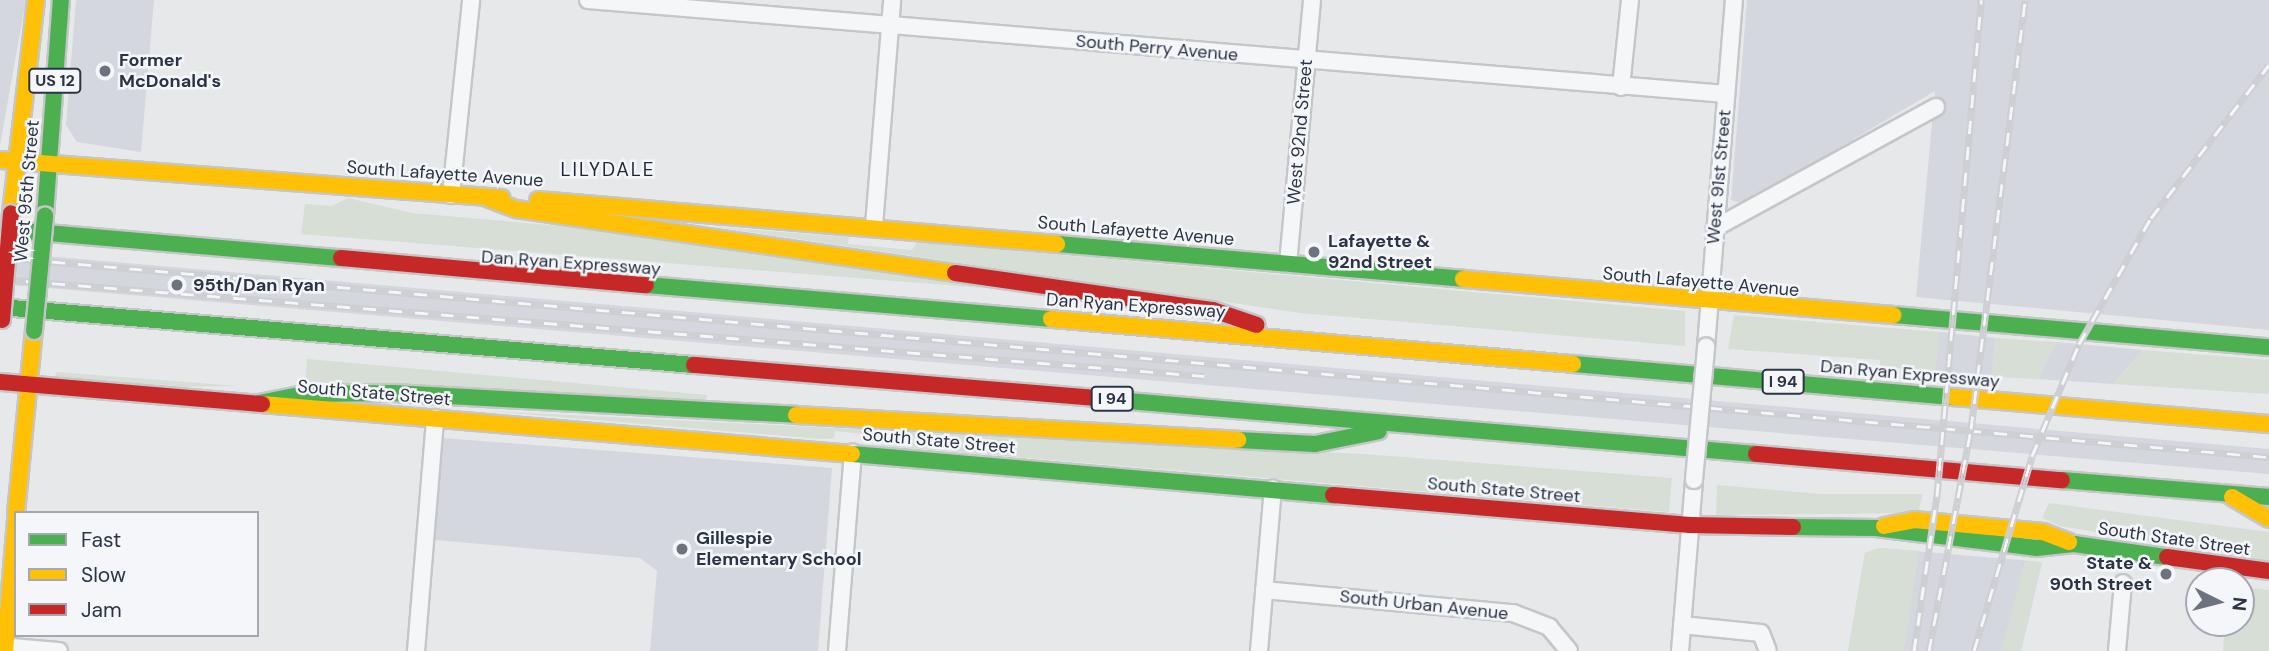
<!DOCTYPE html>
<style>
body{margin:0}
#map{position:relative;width:2269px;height:651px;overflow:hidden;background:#e6e8ea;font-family:"DM Sans",sans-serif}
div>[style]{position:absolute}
.built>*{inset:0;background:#d4d7dd;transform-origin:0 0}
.green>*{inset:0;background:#d6ded6}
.roads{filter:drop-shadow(2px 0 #c4c6c8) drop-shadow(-2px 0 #c4c6c8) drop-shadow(0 2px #c4c6c8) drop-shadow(0 -2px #c4c6c8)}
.street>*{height:16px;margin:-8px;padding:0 8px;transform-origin:8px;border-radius:8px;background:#f5f6f7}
.fast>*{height:16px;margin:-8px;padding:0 8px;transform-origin:8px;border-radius:8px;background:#4caf50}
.slow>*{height:16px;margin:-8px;padding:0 8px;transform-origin:8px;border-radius:8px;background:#ffc107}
.jam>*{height:16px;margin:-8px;padding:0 8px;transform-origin:8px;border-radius:8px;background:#c62828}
.rail>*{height:7px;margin-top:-3.5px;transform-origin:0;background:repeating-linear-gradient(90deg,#f4f6f9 0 13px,#cecfd2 0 26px);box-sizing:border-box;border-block:2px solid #cecfd2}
.bridges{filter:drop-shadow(2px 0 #c4c6c8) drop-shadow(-2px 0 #c4c6c8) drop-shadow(0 2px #c4c6c8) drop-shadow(0 -2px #c4c6c8)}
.street-bridge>*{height:16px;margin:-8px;padding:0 8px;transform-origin:8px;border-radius:8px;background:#f5f6f7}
.fast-bridge>*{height:16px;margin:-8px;padding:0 8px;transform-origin:8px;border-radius:8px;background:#4caf50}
.jam-bridge>*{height:16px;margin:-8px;padding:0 8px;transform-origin:8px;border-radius:8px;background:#c62828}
.dots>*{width:19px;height:19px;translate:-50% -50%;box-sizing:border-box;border:4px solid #f4f6f9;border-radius:50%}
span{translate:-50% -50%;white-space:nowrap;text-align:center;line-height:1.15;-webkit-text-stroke:5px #f4f6f9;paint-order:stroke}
.shield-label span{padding:2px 5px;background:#f4f6f9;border:2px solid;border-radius:5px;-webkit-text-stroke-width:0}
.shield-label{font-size:16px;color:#2b3445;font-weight:700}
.street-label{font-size:18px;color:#2b3445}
.poi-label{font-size:18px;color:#2b3445;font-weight:700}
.left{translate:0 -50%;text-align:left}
.right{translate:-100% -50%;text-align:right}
.neighbourhood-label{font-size:19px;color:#1d2536;letter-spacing:2px}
.legend{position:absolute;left:14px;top:511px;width:245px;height:126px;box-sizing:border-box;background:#f4f6f9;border:2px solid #a4a8b1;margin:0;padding:9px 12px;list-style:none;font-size:21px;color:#2b3445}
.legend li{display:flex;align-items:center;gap:14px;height:35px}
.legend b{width:35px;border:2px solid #a4a8b1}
.north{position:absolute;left:2185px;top:567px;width:70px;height:70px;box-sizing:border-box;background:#f4f6f9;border:2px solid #a4a8b1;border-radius:50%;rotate:96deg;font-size:19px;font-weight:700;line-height:28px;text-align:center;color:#2b3445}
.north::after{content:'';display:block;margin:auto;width:24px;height:32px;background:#6c737f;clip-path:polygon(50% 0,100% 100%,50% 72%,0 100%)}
</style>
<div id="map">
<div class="built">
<i style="clip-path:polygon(0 0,26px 0,0 145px)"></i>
<i style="clip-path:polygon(76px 0,154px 0,141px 152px,77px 142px,66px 125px)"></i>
<i style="clip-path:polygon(1747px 0,2269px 0,2269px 330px,1916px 297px,1935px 91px,1744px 204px,1731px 200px)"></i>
<i style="clip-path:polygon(0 252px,2269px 449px,2269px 474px,0 284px)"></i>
<i style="left:1939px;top:332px;width:57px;height:40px;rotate:6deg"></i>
<i style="clip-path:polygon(2056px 342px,2079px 344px,2143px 350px,2113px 384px,2038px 379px)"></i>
<i style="clip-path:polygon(443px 438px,832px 468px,818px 651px,650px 651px,657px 571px,640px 558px,435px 540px)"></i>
<i style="clip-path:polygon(1879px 548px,2042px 562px,2021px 651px,1848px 651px,1865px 553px)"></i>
</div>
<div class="green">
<i style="clip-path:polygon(348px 198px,412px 213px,617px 231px,983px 288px,301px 234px,305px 204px,332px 206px)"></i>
<i style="clip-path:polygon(717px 227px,849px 237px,848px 244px,912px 250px,917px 242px,1685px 311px,1685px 346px,1300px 313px)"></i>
<i style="clip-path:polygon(1734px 315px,1939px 332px,1935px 372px,1880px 366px,1880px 360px,1728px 349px)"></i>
<i style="clip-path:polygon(1996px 338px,2056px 342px,2038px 379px,1991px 377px)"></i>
<i style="clip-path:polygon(2143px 350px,2269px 360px,2269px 394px,2113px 384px)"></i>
<i style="clip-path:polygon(307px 359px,707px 395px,706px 400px,305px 385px)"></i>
<i style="clip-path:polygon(56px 372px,238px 386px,172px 387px,55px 377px)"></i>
<i style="clip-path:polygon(487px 411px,1364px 454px,1672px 478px,1669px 512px,873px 445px,899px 444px,900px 438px,835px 431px,834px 438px,821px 439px)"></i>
<i style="clip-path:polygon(1717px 485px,1821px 494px,1923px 494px,1918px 513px,1716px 515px)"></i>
<i style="clip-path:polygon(2049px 503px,2269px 532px,2269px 561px,2060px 526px,2042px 518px)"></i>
<i style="clip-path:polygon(1879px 548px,1919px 551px,1904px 651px,1848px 651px,1865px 553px)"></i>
<i style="clip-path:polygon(2025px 561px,2042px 562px,2021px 651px,2001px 651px)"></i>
<i style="clip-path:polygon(2241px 587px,2269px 590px,2269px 651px,2223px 651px,2225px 623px,2241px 623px)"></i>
</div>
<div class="roads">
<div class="street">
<i style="left:588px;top:0;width:1142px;rotate:4.72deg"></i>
<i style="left:1621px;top:87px;width:87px;rotate:-84.1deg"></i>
<i style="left:451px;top:195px;width:196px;rotate:-84.1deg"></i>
<i style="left:874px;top:226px;width:227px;rotate:-85.4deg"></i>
<i style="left:1715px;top:228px;width:252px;rotate:-28.7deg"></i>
<i style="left:1288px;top:264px;width:265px;rotate:-84.8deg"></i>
<i style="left:1706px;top:347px;width:348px;rotate:-85.4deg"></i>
<i style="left:1264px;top:590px;width:250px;rotate:5.3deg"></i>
<i style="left:1513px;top:613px;width:39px;rotate:21deg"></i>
<i style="left:1549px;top:627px;width:31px;rotate:50deg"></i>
<i style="left:1682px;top:625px;width:79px;rotate:5.8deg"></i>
<i style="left:1761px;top:633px;width:19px;rotate:69deg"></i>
<i style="left:0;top:646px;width:59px;rotate:4.8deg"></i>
<i style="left:416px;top:651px;width:234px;rotate:-85.3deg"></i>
<i style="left:837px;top:651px;width:199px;rotate:-85.4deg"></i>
<i style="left:1259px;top:651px;width:163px;rotate:-85.1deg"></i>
<i style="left:1680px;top:651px;width:172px;rotate:-85.3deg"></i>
<i style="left:2117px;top:651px;width:68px;rotate:-85deg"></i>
</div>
<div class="fast">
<i style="left:45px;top:216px;width:217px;rotate:-85.8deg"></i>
<i style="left:0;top:229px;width:342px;rotate:4.9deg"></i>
<i style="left:1057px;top:244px;width:408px;rotate:4.9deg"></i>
<i style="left:646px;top:285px;width:406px;rotate:4.8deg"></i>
<i style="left:0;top:307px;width:696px;rotate:4.78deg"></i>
<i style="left:1893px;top:315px;width:377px;rotate:4.9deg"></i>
<i style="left:1573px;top:364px;width:381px;rotate:5deg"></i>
<i style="left:1116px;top:400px;width:642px;rotate:4.82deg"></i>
<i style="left:259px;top:403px;width:47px;rotate:-11.1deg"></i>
<i style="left:305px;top:394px;width:88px;rotate:-0.7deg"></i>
<i style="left:393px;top:393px;width:404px;rotate:3.1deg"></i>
<i style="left:1238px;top:440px;width:77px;rotate:3deg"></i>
<i style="left:1315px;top:444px;width:65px;rotate:-11.5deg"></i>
<i style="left:852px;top:454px;width:483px;rotate:4.9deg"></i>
<i style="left:2062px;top:480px;width:208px;rotate:4.7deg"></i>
<i style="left:1793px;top:527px;width:83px;rotate:0.7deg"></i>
<i style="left:1876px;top:528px;width:161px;rotate:7.1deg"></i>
<i style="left:2036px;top:548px;width:38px;rotate:-6deg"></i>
<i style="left:2074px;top:544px;width:94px;rotate:8deg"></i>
</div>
<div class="slow">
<i style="left:0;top:160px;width:503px;rotate:4.33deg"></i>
<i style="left:487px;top:198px;width:31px;rotate:21deg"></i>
<i style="left:516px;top:209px;width:444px;rotate:8.3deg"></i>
<i style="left:538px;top:200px;width:521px;rotate:4.85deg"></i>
<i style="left:11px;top:213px;width:214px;rotate:-83.3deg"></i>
<i style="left:1463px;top:279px;width:432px;rotate:4.8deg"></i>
<i style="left:1051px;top:319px;width:524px;rotate:4.93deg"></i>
<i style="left:1953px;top:397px;width:317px;rotate:4.9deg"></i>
<i style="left:262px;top:404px;width:592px;rotate:4.84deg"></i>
<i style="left:796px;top:415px;width:443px;rotate:3.2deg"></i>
<i style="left:2232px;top:497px;width:43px;rotate:30.7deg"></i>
<i style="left:16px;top:513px;width:183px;rotate:-84.4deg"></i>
<i style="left:1884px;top:526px;width:31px;rotate:-11deg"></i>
<i style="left:1914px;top:520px;width:130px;rotate:5.3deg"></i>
<i style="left:2043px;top:532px;width:28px;rotate:21deg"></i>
<i style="left:5px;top:651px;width:132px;rotate:-85.2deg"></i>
</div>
<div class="jam">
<i style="left:341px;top:258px;width:306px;rotate:5.1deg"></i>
<i style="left:955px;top:273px;width:261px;rotate:8.2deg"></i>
<i style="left:1213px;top:310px;width:46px;rotate:18.8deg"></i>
<i style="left:694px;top:365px;width:423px;rotate:4.7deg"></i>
<i style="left:0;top:382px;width:263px;rotate:4.8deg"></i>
<i style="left:1756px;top:454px;width:307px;rotate:4.9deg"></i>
<i style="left:1333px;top:495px;width:358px;rotate:4.8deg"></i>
<i style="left:1690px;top:525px;width:103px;rotate:1.1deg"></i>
<i style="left:2167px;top:557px;width:103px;rotate:7.8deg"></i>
</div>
</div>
<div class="rail">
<i style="left:0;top:257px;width:2278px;rotate:5.04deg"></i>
<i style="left:0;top:279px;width:1208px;rotate:4.61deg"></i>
<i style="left:1914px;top:651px;width:157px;rotate:-81.6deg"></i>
<i style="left:1937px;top:496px;width:498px;rotate:-84.9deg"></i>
<i style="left:1929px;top:651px;width:226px;rotate:-79.3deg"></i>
<i style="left:1971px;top:429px;width:432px;rotate:-82.8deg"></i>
<i style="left:1974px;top:651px;width:203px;rotate:-73.4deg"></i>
<i style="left:2032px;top:456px;width:121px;rotate:-67.2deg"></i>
<i style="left:2079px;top:344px;width:145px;rotate:-60.3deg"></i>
<i style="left:2151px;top:218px;width:193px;rotate:-52.4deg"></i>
</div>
<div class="bridges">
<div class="street-bridge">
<i style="left:1694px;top:480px;width:134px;rotate:-84.8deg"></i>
</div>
<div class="fast-bridge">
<i style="left:34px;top:331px;width:116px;rotate:-84.5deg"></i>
</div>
<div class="jam-bridge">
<i style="left:2px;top:320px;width:107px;rotate:-85.2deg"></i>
</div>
</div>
<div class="dots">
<i style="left:105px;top:71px;background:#6c737f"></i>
<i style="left:1314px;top:252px;background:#6c737f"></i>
<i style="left:177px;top:285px;background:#6c737f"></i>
<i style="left:682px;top:549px;background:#6c737f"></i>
<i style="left:2166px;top:574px;background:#6c737f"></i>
</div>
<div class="shield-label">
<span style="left:55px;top:81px">US 12</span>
<span style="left:1783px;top:382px">I 94</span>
<span style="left:1112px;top:399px">I 94</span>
</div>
<div class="street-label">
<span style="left:1157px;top:48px;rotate:5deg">South Perry Avenue</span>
<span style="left:1300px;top:132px;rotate:-85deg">West 92nd Street</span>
<span style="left:445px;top:174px;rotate:4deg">South Lafayette Avenue</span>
<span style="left:1719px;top:177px;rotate:-85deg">West 91st Street</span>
<span style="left:27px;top:191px;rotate:-85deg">West 95th Street</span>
<span style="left:1136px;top:231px;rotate:5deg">South Lafayette Avenue</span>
<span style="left:571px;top:263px;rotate:4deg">Dan Ryan Expressway</span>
<span style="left:1701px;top:282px;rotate:5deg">South Lafayette Avenue</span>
<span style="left:1136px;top:306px;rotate:4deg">Dan Ryan Expressway</span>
<span style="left:1910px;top:374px;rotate:5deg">Dan Ryan Expressway</span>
<span style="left:374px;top:393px;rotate:5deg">South State Street</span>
<span style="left:939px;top:441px;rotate:5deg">South State Street</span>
<span style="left:1504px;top:490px;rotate:5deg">South State Street</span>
<span style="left:2174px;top:539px;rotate:8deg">South State Street</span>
<span style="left:1424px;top:605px;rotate:6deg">South Urban Avenue</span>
</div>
<div class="poi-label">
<span class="left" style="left:119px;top:71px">Former<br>McDonald's</span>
<span class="left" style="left:1328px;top:252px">Lafayette &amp;<br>92nd Street</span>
<span class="left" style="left:193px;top:285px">95th/Dan Ryan</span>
<span class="left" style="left:696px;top:549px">Gillespie<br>Elementary School</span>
<span class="right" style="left:2152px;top:574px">State &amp;<br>90th Street</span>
</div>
<div class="neighbourhood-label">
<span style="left:608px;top:170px">LILYDALE</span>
</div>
<ul class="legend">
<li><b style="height:9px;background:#4caf50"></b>Fast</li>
<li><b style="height:9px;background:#ffc107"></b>Slow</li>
<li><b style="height:9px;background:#c62828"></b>Jam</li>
</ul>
<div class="north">N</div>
</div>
